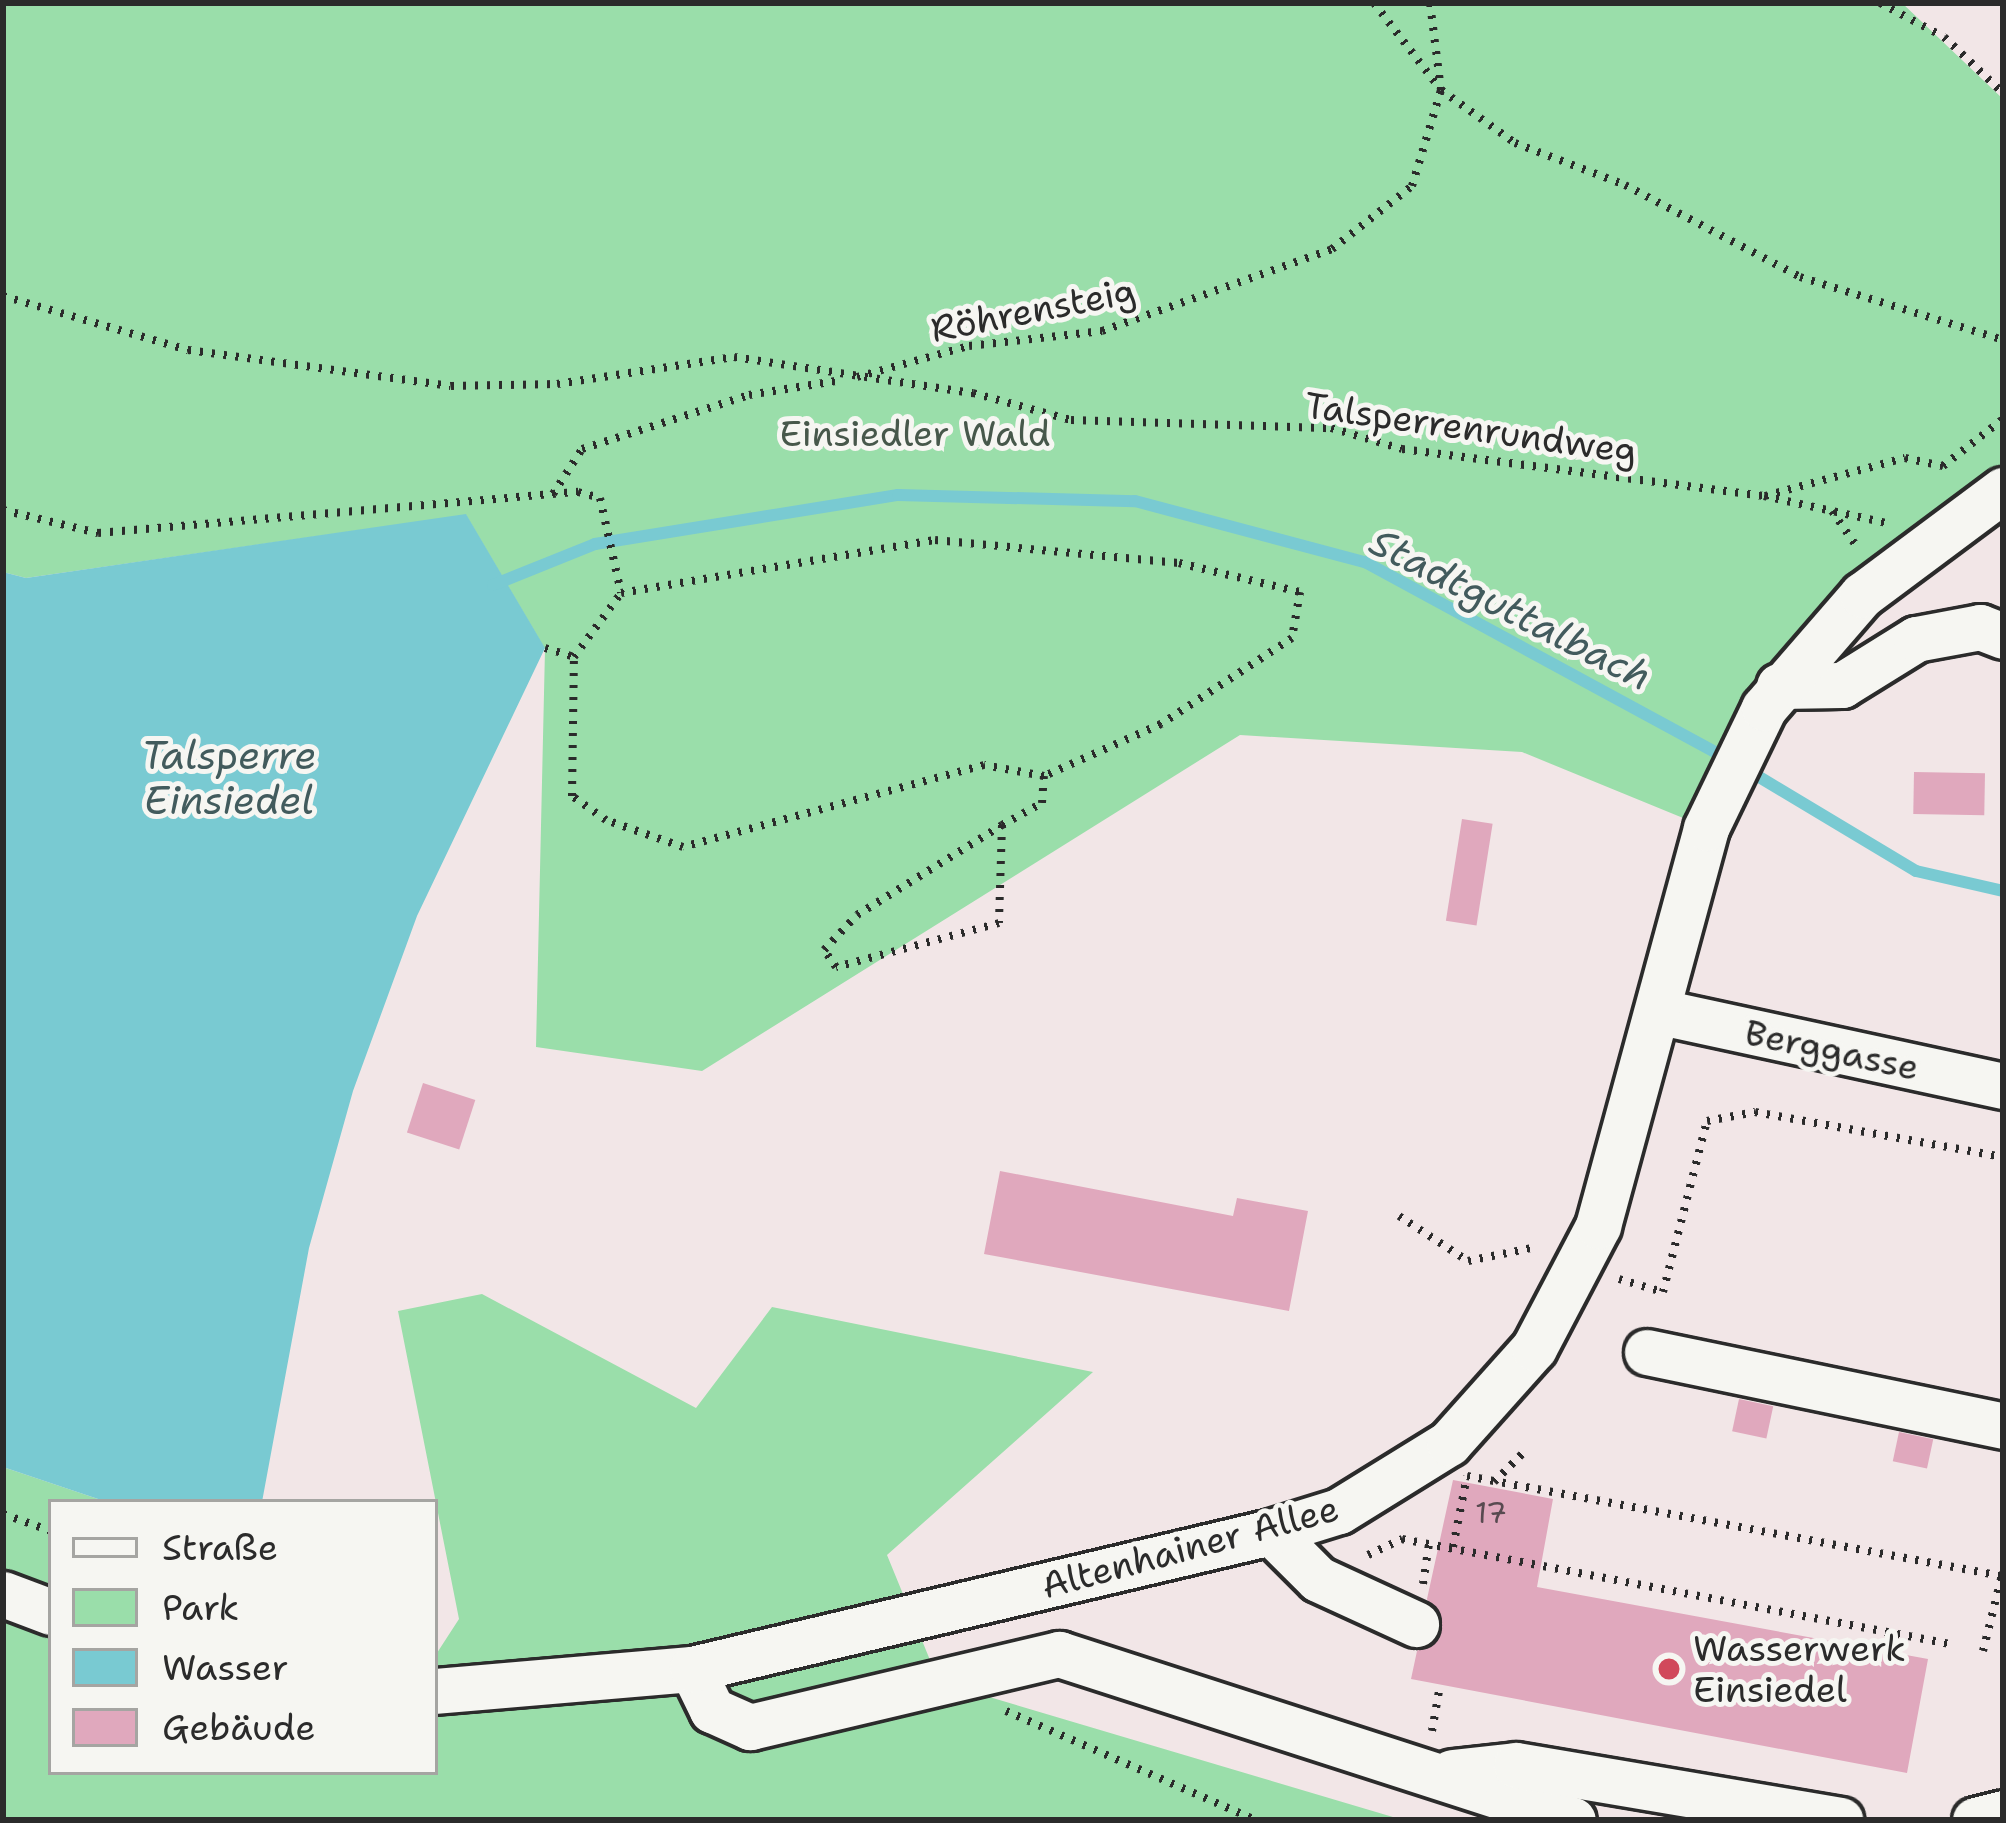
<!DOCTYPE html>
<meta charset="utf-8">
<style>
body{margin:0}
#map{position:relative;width:2006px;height:1823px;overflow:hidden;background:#f2e6e7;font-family:"Shantell Sans",sans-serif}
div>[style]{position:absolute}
.green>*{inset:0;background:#9adeaa}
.water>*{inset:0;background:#79cad2}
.stream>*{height:12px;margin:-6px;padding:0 6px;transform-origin:6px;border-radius:6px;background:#79cad2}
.building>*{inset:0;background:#e0a8bd;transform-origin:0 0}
.path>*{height:8px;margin-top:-4px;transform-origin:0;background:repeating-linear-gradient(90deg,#2b2b2b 0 3px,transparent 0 12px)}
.roads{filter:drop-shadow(3px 0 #2b2b2b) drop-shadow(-3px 0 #2b2b2b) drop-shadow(0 3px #2b2b2b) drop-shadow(0 -3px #2b2b2b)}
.minor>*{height:45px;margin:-22.5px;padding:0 22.5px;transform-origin:22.5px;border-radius:22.5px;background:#f6f6f2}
.dots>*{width:33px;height:33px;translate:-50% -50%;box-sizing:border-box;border:6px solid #f6f6f2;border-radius:50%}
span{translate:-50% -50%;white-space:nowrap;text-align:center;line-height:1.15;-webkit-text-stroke:10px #f6f6f2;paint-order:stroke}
.number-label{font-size:30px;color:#584a50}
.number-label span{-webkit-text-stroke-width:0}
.street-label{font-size:36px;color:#2b2b2b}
.park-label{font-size:36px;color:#47584b}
.poi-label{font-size:36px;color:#2b2b2b}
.left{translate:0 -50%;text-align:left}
.water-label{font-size:39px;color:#425b5d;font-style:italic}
.frame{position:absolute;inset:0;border:6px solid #2b2b2b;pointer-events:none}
.legend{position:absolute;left:48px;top:1499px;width:390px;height:276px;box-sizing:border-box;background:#f6f6f2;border:3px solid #a5a5a2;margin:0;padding:15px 21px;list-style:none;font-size:36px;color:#2b2b2b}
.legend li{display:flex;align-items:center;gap:24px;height:60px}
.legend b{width:60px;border:3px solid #a5a5a2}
</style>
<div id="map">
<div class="green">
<i style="clip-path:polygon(3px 3px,1902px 3px,2003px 99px,2003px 482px,1940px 525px,1688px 820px,1522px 752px,1240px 735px,702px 1071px,536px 1047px,545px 649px,466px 515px,26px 578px,3px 572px)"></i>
<i style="clip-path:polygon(482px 1294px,696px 1408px,772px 1307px,1093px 1372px,887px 1555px,939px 1682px,1403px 1820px,3px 1820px,3px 1467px,107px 1502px,51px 1502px,51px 1772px,435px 1772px,435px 1656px,459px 1619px,398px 1311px)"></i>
</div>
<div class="water">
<i style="clip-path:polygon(466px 514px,545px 648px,417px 916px,353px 1091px,309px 1248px,262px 1502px,107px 1502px,3px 1467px,3px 572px,26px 578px)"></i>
</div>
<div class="stream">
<i style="left:493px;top:585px;width:110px;rotate:-21.9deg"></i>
<i style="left:595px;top:544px;width:307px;rotate:-9.2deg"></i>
<i style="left:898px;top:495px;width:237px;rotate:1.5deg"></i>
<i style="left:1135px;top:501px;width:238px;rotate:14.9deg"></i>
<i style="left:1365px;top:562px;width:413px;rotate:28.5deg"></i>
<i style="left:1746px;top:769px;width:198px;rotate:31deg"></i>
<i style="left:1916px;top:871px;width:89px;rotate:12.9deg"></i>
</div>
<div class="building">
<i style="left:1914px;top:772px;width:71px;height:42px;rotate:1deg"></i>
<i style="left:1462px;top:819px;width:31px;height:103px;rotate:9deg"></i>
<i style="left:423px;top:1083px;width:55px;height:52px;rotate:18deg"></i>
<i style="clip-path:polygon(1000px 1171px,1233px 1216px,1237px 1198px,1308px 1211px,1289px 1311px,984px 1254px)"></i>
<i style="left:1739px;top:1399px;width:35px;height:33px;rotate:12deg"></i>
<i style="left:1899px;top:1432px;width:35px;height:30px;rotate:12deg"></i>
<i style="clip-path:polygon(1453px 1480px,1553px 1499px,1537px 1587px,1928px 1659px,1907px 1773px,1411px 1679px,1417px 1651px,1441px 1634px,1427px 1599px)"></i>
</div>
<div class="path">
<i style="left:1374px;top:3px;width:110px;rotate:52.4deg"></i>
<i style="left:1441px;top:90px;width:91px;rotate:35.6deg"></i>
<i style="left:1515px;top:143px;width:118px;rotate:20.9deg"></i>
<i style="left:1625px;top:185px;width:198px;rotate:27.7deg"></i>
<i style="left:1800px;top:277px;width:213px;rotate:17.2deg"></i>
<i style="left:1880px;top:3px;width:72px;rotate:28deg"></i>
<i style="left:1944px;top:37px;width:81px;rotate:43.5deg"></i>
<i style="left:3px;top:296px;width:193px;rotate:16.3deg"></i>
<i style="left:188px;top:350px;width:265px;rotate:7.8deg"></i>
<i style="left:451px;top:386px;width:106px;rotate:-1.1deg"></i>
<i style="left:557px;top:384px;width:179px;rotate:-8.7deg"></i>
<i style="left:734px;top:357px;width:242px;rotate:8.6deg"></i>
<i style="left:973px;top:393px;width:102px;rotate:15.4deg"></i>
<i style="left:1071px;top:420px;width:260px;rotate:1.8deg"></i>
<i style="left:1331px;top:428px;width:74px;rotate:16.5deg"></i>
<i style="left:1402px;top:449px;width:365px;rotate:7.4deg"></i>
<i style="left:1764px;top:496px;width:126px;rotate:12.4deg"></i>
<i style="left:857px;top:377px;width:116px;rotate:-15.5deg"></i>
<i style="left:969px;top:346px;width:134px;rotate:-6.4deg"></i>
<i style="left:1102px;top:331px;width:244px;rotate:-19.6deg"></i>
<i style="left:1332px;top:249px;width:102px;rotate:-38.2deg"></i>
<i style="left:1412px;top:186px;width:100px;rotate:-73.2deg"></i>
<i style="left:1441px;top:90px;width:88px;rotate:-97.2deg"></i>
<i style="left:553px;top:494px;width:54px;rotate:-57.2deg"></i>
<i style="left:582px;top:449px;width:176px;rotate:-17.9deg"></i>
<i style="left:749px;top:395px;width:94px;rotate:-9.2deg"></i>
<i style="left:1765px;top:496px;width:145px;rotate:-15.2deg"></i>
<i style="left:1905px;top:458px;width:39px;rotate:12deg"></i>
<i style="left:1943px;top:466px;width:76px;rotate:-38.1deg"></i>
<i style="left:3px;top:510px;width:98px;rotate:13.6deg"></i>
<i style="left:98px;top:533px;width:482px;rotate:-4.9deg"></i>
<i style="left:578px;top:492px;width:23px;rotate:15deg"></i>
<i style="left:600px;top:498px;width:97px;rotate:77.5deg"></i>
<i style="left:1832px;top:511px;width:44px;rotate:55.2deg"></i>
<i style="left:545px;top:648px;width:30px;rotate:17deg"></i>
<i style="left:1002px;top:825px;width:98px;rotate:91.8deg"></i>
<i style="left:999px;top:923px;width:169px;rotate:164.9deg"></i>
<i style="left:836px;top:967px;width:21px;rotate:-125deg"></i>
<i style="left:824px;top:950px;width:48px;rotate:-46.7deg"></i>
<i style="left:857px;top:915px;width:171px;rotate:-31.8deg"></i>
<i style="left:1002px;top:825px;width:46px;rotate:-28.8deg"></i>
<i style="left:1042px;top:803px;width:27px;rotate:-86deg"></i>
<i style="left:1044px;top:776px;width:61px;rotate:-169.6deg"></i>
<i style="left:984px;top:765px;width:312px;rotate:164.8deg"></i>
<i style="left:683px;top:847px;width:82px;rotate:-160.7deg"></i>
<i style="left:606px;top:820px;width:42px;rotate:-144.8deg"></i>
<i style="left:572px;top:796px;width:139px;rotate:-89.2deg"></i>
<i style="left:574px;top:657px;width:79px;rotate:-53.7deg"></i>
<i style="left:621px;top:593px;width:318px;rotate:-9.6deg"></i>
<i style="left:935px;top:540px;width:245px;rotate:5.4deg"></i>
<i style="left:1179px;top:563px;width:124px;rotate:13.5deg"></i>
<i style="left:1300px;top:592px;width:47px;rotate:99.9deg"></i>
<i style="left:1292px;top:638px;width:157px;rotate:146.7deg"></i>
<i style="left:1161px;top:724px;width:128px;rotate:156deg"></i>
<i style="left:1399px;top:1216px;width:82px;rotate:33.1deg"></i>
<i style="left:1468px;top:1261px;width:69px;rotate:-11.6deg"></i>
<i style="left:1619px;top:1279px;width:46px;rotate:16.5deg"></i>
<i style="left:1663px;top:1292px;width:177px;rotate:-75.6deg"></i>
<i style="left:1707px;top:1121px;width:49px;rotate:-10.6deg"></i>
<i style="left:1755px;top:1112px;width:252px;rotate:10.3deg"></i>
<i style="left:1494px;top:1482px;width:45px;rotate:-45deg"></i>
<i style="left:3px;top:1514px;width:51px;rotate:19.5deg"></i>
<i style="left:1453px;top:1547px;width:72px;rotate:-78.8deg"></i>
<i style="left:1467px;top:1476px;width:544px;rotate:10.59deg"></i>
<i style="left:1368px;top:1555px;width:38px;rotate:-25deg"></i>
<i style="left:1402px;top:1539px;width:558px;rotate:10.85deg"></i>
<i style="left:1423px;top:1584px;width:40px;rotate:-81.5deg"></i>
<i style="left:1983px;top:1651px;width:82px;rotate:-76deg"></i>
<i style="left:1006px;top:1711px;width:272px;rotate:23.6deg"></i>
<i style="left:1432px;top:1731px;width:47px;rotate:-80.1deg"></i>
</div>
<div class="roads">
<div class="minor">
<i style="left:1779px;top:686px;width:63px;rotate:-0.9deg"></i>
<i style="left:1842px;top:685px;width:87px;rotate:-31.9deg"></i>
<i style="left:1916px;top:639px;width:65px;rotate:-10.6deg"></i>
<i style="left:1980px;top:627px;width:25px;rotate:21deg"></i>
<i style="left:1661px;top:1012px;width:350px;rotate:12.2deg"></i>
<i style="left:1647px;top:1352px;width:364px;rotate:11.7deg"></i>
<i style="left:1271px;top:1532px;width:66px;rotate:45deg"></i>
<i style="left:1318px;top:1579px;width:108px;rotate:24.7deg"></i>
<i style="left:3px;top:1594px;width:51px;rotate:20.6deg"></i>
<i style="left:692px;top:1669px;width:46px;rotate:64deg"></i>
<i style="left:712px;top:1710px;width:42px;rotate:24.1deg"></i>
<i style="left:750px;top:1727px;width:318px;rotate:-13.3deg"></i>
<i style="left:1059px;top:1654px;width:540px;rotate:17.9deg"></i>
<i style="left:435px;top:1691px;width:258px;rotate:-4.9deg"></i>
<i style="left:692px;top:1669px;width:595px;rotate:-13.31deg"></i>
<i style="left:1271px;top:1532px;width:71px;rotate:-17.2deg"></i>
<i style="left:1339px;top:1511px;width:129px;rotate:-31.7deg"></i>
<i style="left:1449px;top:1443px;width:127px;rotate:-48.2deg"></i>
<i style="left:1534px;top:1348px;width:138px;rotate:-62.3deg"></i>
<i style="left:1598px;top:1226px;width:412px;rotate:-74.8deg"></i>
<i style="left:1706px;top:828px;width:133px;rotate:-64.2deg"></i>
<i style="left:1764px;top:708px;width:150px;rotate:-49.1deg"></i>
<i style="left:1862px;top:595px;width:176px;rotate:-36.7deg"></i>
<i style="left:1452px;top:1772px;width:64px;rotate:-6.2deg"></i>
<i style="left:1516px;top:1765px;width:329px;rotate:9.6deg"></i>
<i style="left:1975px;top:1820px;width:29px;rotate:-14deg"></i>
</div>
</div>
<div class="dots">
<i style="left:1669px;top:1669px;background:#d1495b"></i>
</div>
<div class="number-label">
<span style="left:1491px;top:1513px">17</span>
</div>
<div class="street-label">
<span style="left:1033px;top:310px;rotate:-11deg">Röhrensteig</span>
<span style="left:1471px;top:428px;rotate:8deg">Talsperrenrundweg</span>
<span style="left:1832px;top:1050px;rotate:12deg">Berggasse</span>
<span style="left:1190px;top:1547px;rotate:-15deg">Altenhainer Allee</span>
</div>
<div class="park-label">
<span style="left:915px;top:434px">Einsiedler Wald</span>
</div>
<div class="poi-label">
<span class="left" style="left:1693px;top:1669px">Wasserwerk<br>Einsiedel</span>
</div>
<div class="water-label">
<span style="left:1511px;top:609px;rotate:27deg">Stadtguttalbach</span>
<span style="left:229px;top:778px">Talsperre<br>Einsiedel</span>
</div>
<div class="frame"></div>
<ul class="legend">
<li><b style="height:15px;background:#f6f6f2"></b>Straße</li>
<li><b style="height:33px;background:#9adeaa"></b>Park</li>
<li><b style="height:33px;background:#79cad2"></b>Wasser</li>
<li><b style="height:33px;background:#e0a8bd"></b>Gebäude</li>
</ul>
</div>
